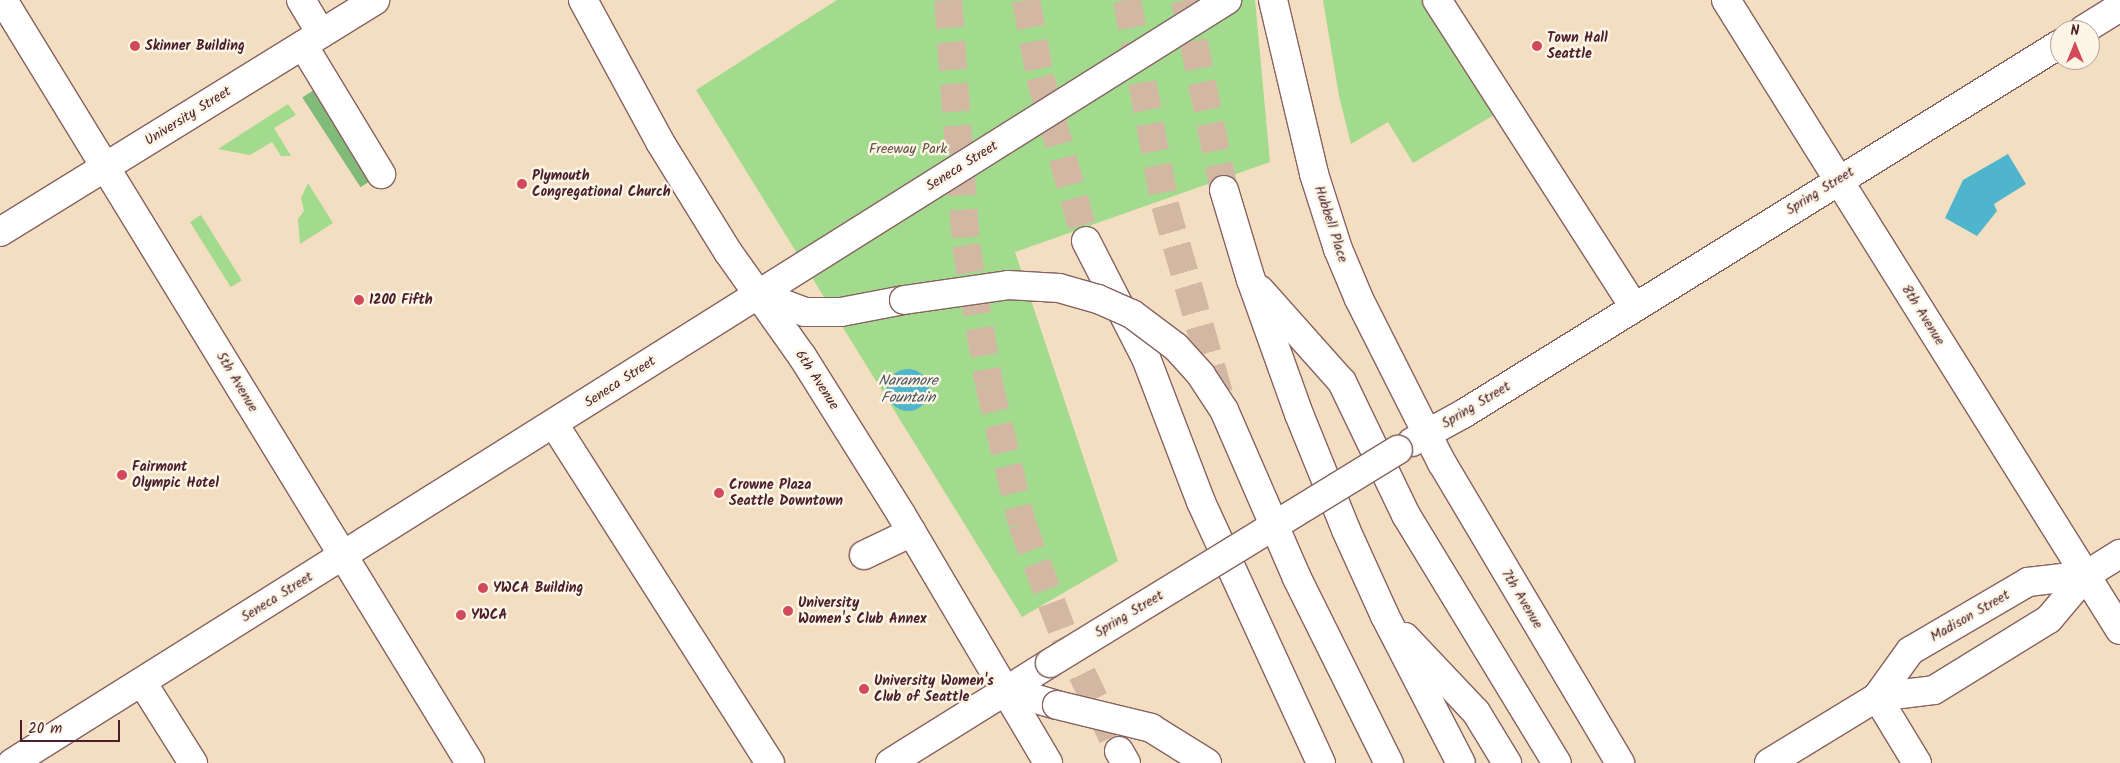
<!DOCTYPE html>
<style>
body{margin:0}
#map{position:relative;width:2120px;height:763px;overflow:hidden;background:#f4dec1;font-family:Kalam,sans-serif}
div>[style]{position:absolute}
.green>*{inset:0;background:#a2db8e;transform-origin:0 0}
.forest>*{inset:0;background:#81bb79;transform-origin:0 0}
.water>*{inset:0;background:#4eb5cc}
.round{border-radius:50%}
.highway-tunnel>*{height:28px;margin-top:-14px;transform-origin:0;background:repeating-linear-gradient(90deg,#d2b8a3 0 28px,transparent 0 42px)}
.roads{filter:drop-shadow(1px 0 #866260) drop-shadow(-1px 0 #866260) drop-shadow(0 1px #866260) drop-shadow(0 -1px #866260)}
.minor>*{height:28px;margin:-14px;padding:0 14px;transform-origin:14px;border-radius:14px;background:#fff}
.major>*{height:28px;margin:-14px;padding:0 14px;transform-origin:14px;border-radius:14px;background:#fff}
.highway>*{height:28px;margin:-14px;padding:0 14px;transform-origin:14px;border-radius:14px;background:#fff}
.bridges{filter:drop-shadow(1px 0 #866260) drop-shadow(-1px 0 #866260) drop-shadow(0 1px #866260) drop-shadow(0 -1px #866260)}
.minor-bridge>*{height:28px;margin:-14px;padding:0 14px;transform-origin:14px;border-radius:14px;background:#fff}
.highway-bridge>*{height:28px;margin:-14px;padding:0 14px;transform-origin:14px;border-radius:14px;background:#fff}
.dots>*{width:14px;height:14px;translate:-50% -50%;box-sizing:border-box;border:2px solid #fcf5e5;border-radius:50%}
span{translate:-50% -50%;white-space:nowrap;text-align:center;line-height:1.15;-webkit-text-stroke:5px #fcf5e5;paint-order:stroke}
.poi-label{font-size:14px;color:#4a1f2b;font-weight:700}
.left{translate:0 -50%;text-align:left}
.street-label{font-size:14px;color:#4a1f2b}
.park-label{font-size:14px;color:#604e44}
.water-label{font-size:15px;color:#4b5463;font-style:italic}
.north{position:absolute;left:2050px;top:20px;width:50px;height:50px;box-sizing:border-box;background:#fcf5e5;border:1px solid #b59f9b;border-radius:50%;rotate:0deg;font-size:14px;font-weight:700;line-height:20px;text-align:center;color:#4a1f2b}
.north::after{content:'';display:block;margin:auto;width:18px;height:22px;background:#d1495b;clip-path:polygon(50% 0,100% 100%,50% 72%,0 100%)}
.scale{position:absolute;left:20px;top:720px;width:100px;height:22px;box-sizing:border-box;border:2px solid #4a1f2b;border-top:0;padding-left:6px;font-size:15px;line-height:18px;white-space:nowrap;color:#4a1f2b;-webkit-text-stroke:4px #fcf5e5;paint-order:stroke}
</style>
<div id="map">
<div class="green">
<i style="clip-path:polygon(837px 0,1255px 0,1270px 162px,1015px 252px,1118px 561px,1022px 617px,696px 90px)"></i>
<i style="clip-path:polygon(1323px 0,1424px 0,1494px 115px,1413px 163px,1388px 122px,1351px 144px,1339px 96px)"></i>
<i style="clip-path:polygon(288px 104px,296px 115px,274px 128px,291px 156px,281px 156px,272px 142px,250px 155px,218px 149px)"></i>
<i style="clip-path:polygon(308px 183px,333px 223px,300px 244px,298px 219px,304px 211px,301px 198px)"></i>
<i style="left:201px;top:215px;width:77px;height:13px;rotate:58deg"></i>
</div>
<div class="forest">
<i style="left:314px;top:90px;width:107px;height:14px;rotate:57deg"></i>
</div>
<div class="water">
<i style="clip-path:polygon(2008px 154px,2026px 184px,1994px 204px,1997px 211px,1977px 236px,1945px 218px,1963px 180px)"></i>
<i class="round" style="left:887px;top:369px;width:42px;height:42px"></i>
</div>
<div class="highway-tunnel">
<i style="left:948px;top:0;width:246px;rotate:85.8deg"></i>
<i style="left:966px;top:245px;width:141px;rotate:80.6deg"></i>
<i style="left:989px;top:384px;width:144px;rotate:76.7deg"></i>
<i style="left:1022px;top:524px;width:120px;rotate:69.4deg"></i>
<i style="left:1064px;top:636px;width:127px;rotate:64.4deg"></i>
<i style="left:1026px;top:0;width:78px;rotate:79.7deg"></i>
<i style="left:1040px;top:77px;width:170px;rotate:74.3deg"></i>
<i style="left:1127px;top:0;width:208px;rotate:79.5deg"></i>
<i style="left:1165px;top:205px;width:200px;rotate:74deg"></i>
<i style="left:1185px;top:0;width:194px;rotate:78.4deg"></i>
</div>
<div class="roads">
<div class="minor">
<i style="left:301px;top:0;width:39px;rotate:59deg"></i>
<i style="left:1273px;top:0;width:179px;rotate:76.7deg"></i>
<i style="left:1314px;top:174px;width:79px;rotate:72.3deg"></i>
<i style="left:1338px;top:249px;width:54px;rotate:67.2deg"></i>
<i style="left:1359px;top:299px;width:184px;rotate:63.2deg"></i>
<i style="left:1442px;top:463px;width:349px;rotate:59.3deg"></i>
<i style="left:1437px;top:0;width:365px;rotate:57.3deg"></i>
<i style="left:1726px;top:0;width:743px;rotate:57.98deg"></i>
<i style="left:2083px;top:30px;width:44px;rotate:-31.9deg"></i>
<i style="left:303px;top:45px;width:151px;rotate:58.8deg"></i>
<i style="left:0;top:232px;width:441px;rotate:-31.7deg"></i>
<i style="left:554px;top:424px;width:402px;rotate:57.5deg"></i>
<i style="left:1412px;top:442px;width:58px;rotate:-28.8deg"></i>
<i style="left:1463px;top:414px;width:702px;rotate:-31.79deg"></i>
<i style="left:864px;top:555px;width:53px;rotate:-25.6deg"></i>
<i style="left:142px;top:682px;width:96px;rotate:57.8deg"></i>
<i style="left:1877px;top:697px;width:77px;rotate:58.8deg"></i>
<i style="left:12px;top:763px;width:1435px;rotate:-32.13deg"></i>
<i style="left:890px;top:763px;width:189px;rotate:-32deg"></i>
</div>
<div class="major">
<i style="left:3px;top:0;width:895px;rotate:58.53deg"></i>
<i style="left:583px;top:0;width:162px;rotate:61.5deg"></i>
<i style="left:660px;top:142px;width:129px;rotate:58.3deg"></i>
<i style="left:728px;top:252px;width:128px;rotate:54.6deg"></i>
<i style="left:802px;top:356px;width:186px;rotate:57.9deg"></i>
<i style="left:901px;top:514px;width:289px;rotate:59.4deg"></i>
<i style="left:1877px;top:697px;width:57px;rotate:-7deg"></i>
<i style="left:1934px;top:690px;width:135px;rotate:-31.7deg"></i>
<i style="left:2049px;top:619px;width:57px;rotate:-49.9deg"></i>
<i style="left:2086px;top:575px;width:40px;rotate:-32deg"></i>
<i style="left:1769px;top:763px;width:127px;rotate:-31.4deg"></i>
<i style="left:1877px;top:697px;width:57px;rotate:-54.3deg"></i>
<i style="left:1910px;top:651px;width:137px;rotate:-30.3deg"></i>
<i style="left:2028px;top:582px;width:58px;rotate:-6.9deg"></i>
</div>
<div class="highway">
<i style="left:1224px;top:190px;width:94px;rotate:73.3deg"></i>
<i style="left:1251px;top:280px;width:142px;rotate:70.3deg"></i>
<i style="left:1299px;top:414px;width:125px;rotate:67.9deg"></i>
<i style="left:1346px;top:530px;width:94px;rotate:65.6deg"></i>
<i style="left:1385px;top:616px;width:165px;rotate:62.7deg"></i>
<i style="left:1086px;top:241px;width:131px;rotate:62.9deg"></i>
<i style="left:1146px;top:358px;width:154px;rotate:69.1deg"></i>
<i style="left:1201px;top:502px;width:287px;rotate:65.3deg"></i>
<i style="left:1260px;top:290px;width:123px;rotate:48.3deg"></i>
<i style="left:1342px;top:382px;width:148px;rotate:64.3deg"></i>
<i style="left:1406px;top:515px;width:290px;rotate:58.7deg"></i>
<i style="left:758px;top:294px;width:50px;rotate:21deg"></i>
<i style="left:805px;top:312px;width:36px"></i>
<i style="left:841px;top:312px;width:64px;rotate:-10.8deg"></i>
<i style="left:1405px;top:637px;width:103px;rotate:46.6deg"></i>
<i style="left:1476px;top:712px;width:60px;rotate:58.7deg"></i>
<i style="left:1006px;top:690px;width:53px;rotate:16.4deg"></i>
<i style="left:1119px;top:751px;width:14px;rotate:60deg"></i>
</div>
</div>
<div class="bridges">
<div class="minor-bridge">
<i style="left:1050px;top:663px;width:408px;rotate:-31.5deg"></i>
</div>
<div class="highway-bridge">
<i style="left:904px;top:300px;width:105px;rotate:-8.2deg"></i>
<i style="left:1008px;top:285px;width:51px;rotate:3.4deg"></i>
<i style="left:1059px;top:288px;width:41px;rotate:15.8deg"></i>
<i style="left:1098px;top:299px;width:37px;rotate:24deg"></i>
<i style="left:1132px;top:314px;width:55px;rotate:36.9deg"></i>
<i style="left:1176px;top:347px;width:38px;rotate:48deg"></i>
<i style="left:1201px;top:375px;width:42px;rotate:56.7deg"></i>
<i style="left:1224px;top:410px;width:183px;rotate:66.5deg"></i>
<i style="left:1297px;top:578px;width:207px;rotate:63.6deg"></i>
<i style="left:1057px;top:705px;width:97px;rotate:13.7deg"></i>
<i style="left:1151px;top:728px;width:66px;rotate:32deg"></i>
</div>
</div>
<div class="dots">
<i style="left:135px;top:46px;background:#d1495b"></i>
<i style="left:1537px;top:46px;background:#d1495b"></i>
<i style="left:522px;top:184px;background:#d1495b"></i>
<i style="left:359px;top:300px;background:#d1495b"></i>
<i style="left:122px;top:475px;background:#d1495b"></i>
<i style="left:719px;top:493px;background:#d1495b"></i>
<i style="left:483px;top:588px;background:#d1495b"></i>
<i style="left:788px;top:611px;background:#d1495b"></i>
<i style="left:461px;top:615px;background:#d1495b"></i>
<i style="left:864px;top:689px;background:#d1495b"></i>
</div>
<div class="poi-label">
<span class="left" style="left:1547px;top:46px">Town Hall<br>Seattle</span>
<span class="left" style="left:145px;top:46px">Skinner Building</span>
<span class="left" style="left:532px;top:184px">Plymouth<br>Congregational Church</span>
<span class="left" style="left:369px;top:300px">1200 Fifth</span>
<span class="left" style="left:132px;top:475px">Fairmont<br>Olympic Hotel</span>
<span class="left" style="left:729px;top:493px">Crowne Plaza<br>Seattle Downtown</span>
<span class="left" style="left:493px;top:588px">YWCA Building</span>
<span class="left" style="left:798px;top:611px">University<br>Women's Club Annex</span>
<span class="left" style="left:471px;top:615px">YWCA</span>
<span class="left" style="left:874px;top:689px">University Women's<br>Club of Seattle</span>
</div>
<div class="street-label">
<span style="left:188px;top:116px;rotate:-32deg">University Street</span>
<span style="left:962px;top:166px;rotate:-32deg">Seneca Street</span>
<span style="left:1820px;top:191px;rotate:-32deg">Spring Street</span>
<span style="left:1331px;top:224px;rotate:72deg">Hubbell Place</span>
<span style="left:1923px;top:315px;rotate:58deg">8th Avenue</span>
<span style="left:817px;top:380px;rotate:57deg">6th Avenue</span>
<span style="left:237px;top:382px;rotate:59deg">5th Avenue</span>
<span style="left:620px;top:382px;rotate:-33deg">Seneca Street</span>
<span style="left:1476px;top:405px;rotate:-31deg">Spring Street</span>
<span style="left:277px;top:597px;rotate:-32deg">Seneca Street</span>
<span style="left:1522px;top:599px;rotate:59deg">7th Avenue</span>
<span style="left:1129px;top:614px;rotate:-31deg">Spring Street</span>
<span style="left:1970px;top:616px;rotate:-30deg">Madison Street</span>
</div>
<div class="park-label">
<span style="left:908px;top:149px">Freeway Park</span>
</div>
<div class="water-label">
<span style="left:908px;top:390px">Naramore<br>Fountain</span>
</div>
<div class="north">N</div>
<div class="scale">20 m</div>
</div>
